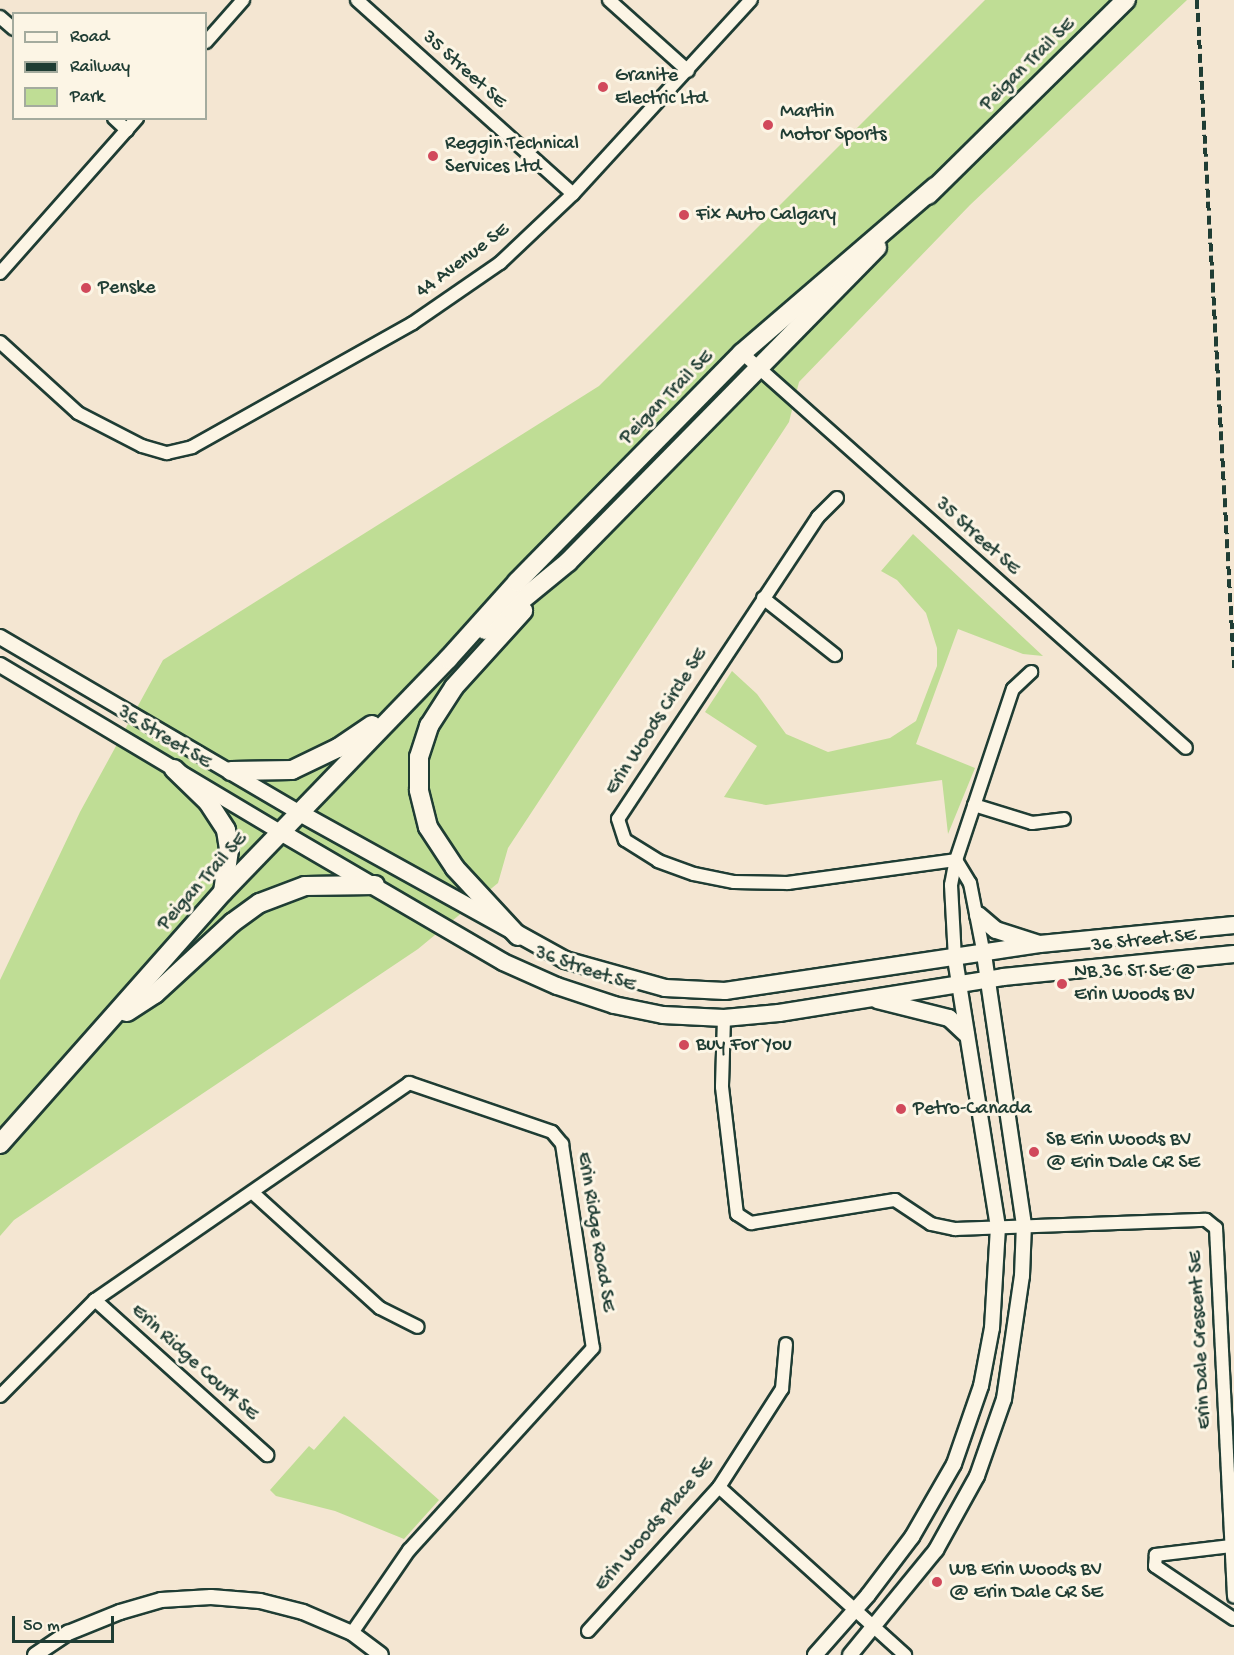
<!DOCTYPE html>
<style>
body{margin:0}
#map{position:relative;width:1234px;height:1655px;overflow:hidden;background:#f4e6d2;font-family:"Gochi Hand",sans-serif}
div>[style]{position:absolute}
.green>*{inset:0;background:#bfdd95}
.roads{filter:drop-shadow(2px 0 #1f3d34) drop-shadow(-2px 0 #1f3d34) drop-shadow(0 2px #1f3d34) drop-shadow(0 -2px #1f3d34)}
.minor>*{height:12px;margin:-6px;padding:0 6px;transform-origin:6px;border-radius:6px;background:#fcf5e5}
.tertiary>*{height:14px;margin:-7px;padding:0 7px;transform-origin:7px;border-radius:7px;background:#fcf5e5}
.secondary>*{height:16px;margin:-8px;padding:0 8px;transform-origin:8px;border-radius:8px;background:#fcf5e5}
.primary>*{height:18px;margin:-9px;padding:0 9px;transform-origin:9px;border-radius:9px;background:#fcf5e5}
.rail>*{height:4px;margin-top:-2px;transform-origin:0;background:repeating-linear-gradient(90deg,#1f3d34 0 9px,transparent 0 13.5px)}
.dots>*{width:16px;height:16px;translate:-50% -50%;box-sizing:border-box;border:3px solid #fcf5e5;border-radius:50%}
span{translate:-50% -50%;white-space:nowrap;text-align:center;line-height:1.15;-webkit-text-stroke:6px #fcf5e5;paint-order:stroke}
.street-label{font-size:20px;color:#1f3d34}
.poi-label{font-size:20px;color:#1f3d34}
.left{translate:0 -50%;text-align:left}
.legend{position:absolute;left:12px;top:12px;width:195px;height:108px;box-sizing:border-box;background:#fcf5e5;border:2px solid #a4ab9e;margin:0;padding:8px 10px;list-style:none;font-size:18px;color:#1f3d34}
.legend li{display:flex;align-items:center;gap:12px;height:30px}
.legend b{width:30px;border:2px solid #a4ab9e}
.scale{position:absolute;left:12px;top:1616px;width:102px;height:27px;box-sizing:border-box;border:3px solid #1f3d34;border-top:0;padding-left:8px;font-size:18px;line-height:21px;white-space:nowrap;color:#1f3d34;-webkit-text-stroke:4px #fcf5e5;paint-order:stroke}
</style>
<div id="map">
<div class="green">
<i style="clip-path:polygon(985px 0,1187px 0,970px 205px,799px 382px,789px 422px,508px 848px,498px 883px,418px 949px,14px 1220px,0 1236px,0 980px,80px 812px,163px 660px,599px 386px)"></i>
<i style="clip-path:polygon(913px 534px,1043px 656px,1023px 654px,958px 629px,916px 744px,975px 768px,948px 834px,942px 780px,766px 805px,724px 797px,757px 746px,705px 712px,732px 671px,757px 694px,786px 734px,828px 752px,890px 738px,916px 721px,937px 666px,937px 648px,926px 613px,897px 580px,881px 571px)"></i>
<i style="clip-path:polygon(344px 1416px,439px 1500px,404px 1539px,335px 1511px,276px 1496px,270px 1490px,309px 1446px,314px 1450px)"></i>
</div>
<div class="roads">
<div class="minor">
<i style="left:357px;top:0;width:290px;rotate:41.9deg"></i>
<i style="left:609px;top:0;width:106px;rotate:41.9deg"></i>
<i style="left:0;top:17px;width:18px;rotate:41deg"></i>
<i style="left:206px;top:42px;width:56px;rotate:-48.6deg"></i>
<i style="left:114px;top:118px;width:18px;rotate:43deg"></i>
<i style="left:0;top:273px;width:207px;rotate:-48.5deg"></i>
<i style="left:0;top:342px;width:105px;rotate:42.3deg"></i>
<i style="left:78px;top:413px;width:72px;rotate:27.3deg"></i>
<i style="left:142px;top:446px;width:26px;rotate:16deg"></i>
<i style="left:167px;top:453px;width:26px;rotate:-13deg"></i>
<i style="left:192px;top:447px;width:253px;rotate:-29.3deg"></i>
<i style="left:413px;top:323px;width:106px;rotate:-34.6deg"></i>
<i style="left:500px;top:263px;width:100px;rotate:-43.4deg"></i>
<i style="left:573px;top:194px;width:263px;rotate:-47.5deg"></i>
<i style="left:742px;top:353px;width:594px;rotate:41.66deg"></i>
<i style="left:837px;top:498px;width:27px;rotate:135deg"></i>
<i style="left:818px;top:517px;width:362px;rotate:123.5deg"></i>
<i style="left:618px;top:819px;width:22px;rotate:72deg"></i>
<i style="left:625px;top:840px;width:39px;rotate:32deg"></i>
<i style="left:658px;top:861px;width:38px;rotate:20deg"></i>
<i style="left:694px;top:874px;width:41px;rotate:11.3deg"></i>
<i style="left:734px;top:882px;width:54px;rotate:1.1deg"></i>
<i style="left:788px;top:883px;width:170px;rotate:-7.8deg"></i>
<i style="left:763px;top:598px;width:92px;rotate:38.4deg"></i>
<i style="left:974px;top:805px;width:61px;rotate:17.2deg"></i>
<i style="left:1032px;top:823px;width:32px;rotate:-7deg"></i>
<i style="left:956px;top:860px;width:27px;rotate:59deg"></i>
<i style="left:970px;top:883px;width:73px;rotate:79deg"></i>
<i style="left:955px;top:959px;width:74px;rotate:-93.1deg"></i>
<i style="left:951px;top:885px;width:25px;rotate:-79deg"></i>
<i style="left:956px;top:860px;width:180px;rotate:-71.6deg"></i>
<i style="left:1013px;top:689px;width:25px;rotate:-43deg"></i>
<i style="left:724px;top:1018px;width:69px;rotate:91.7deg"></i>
<i style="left:722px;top:1087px;width:128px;rotate:83.3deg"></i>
<i style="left:737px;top:1214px;width:17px;rotate:33deg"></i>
<i style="left:751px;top:1223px;width:146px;rotate:-9.1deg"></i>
<i style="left:895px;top:1200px;width:43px;rotate:33.7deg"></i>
<i style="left:931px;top:1224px;width:25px;rotate:12deg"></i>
<i style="left:955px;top:1229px;width:251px;rotate:-2.1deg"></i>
<i style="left:1206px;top:1220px;width:13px;rotate:39deg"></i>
<i style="left:1216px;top:1228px;width:369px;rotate:87.2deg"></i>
<i style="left:253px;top:1193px;width:171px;rotate:42.2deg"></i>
<i style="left:380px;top:1308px;width:42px;rotate:26.6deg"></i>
<i style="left:95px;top:1300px;width:232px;rotate:42deg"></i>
<i style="left:0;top:1396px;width:135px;rotate:-45.3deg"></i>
<i style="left:95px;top:1300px;width:382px;rotate:-34.6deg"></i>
<i style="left:409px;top:1083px;width:151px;rotate:18.9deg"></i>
<i style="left:552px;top:1132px;width:16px;rotate:50deg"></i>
<i style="left:562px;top:1144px;width:206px;rotate:81.4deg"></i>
<i style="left:593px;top:1348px;width:273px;rotate:132.3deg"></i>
<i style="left:409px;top:1550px;width:101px;rotate:124.5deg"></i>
<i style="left:719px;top:1487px;width:251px;rotate:42.1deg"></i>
<i style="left:1231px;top:1546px;width:76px;rotate:173.2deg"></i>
<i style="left:1156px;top:1555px;width:11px;rotate:95deg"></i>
<i style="left:1155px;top:1566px;width:95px;rotate:33.9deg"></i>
<i style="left:588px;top:1631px;width:195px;rotate:-47.7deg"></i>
<i style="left:719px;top:1487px;width:117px;rotate:-57.3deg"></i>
<i style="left:782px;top:1389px;width:45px;rotate:-84.9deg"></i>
</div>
<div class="tertiary">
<i style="left:0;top:637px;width:346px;rotate:30.4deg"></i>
<i style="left:0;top:665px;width:325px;rotate:30.8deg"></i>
<i style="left:35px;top:1655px;width:40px;rotate:-34deg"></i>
<i style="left:68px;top:1633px;width:56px;rotate:-22deg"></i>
<i style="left:120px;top:1612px;width:43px;rotate:-16.3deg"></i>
<i style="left:161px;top:1600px;width:50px;rotate:-3.4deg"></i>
<i style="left:211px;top:1597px;width:49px;rotate:4.7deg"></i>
<i style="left:260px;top:1601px;width:44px;rotate:14.3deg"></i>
<i style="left:303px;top:1612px;width:53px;rotate:23.2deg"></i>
<i style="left:352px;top:1633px;width:36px;rotate:37deg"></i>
<i style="left:815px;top:1655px;width:80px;rotate:-48.5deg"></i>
<i style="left:868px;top:1595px;width:73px;rotate:-52.8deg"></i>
<i style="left:912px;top:1537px;width:84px;rotate:-60.1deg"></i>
<i style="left:954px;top:1464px;width:83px;rotate:-70.9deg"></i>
<i style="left:981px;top:1386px;width:59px;rotate:-79.3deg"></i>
<i style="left:992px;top:1328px;width:101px;rotate:-86.6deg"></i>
<i style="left:998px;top:1227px;width:271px;rotate:-99.1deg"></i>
<i style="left:850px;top:1655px;width:136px;rotate:-50.7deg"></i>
<i style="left:936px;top:1550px;width:85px;rotate:-61deg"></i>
<i style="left:977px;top:1476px;width:82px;rotate:-70.7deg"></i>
<i style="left:1004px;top:1399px;width:124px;rotate:-81.7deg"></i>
<i style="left:1022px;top:1276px;width:51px;rotate:-87.8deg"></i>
<i style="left:1024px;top:1225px;width:273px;rotate:-98.4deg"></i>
</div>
<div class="secondary">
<i style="left:298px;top:812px;width:305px;rotate:29deg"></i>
<i style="left:565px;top:960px;width:104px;rotate:15.6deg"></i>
<i style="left:665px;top:988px;width:60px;rotate:2.9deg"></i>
<i style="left:725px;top:991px;width:318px;rotate:-8.5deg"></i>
<i style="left:1040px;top:944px;width:195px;rotate:-5.6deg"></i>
<i style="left:279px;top:831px;width:259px;rotate:30.3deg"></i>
<i style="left:503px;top:962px;width:59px;rotate:24deg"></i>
<i style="left:557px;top:986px;width:60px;rotate:18.4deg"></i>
<i style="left:614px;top:1005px;width:50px;rotate:11.5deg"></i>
<i style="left:663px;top:1015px;width:61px;rotate:2.8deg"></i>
<i style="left:724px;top:1018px;width:55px;rotate:-5.2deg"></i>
<i style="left:779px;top:1013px;width:227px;rotate:-9.1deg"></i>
<i style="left:1003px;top:977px;width:232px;rotate:-5.7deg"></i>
<i style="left:978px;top:915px;width:23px;rotate:40deg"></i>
<i style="left:996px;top:930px;width:45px;rotate:18deg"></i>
<i style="left:877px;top:1000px;width:74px;rotate:14deg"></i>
<i style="left:949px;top:1018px;width:23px;rotate:43deg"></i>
</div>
<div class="primary">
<i style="left:928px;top:195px;width:278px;rotate:-44.6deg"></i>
<i style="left:485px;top:630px;width:107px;rotate:-39.3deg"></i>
<i style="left:568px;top:562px;width:441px;rotate:-45.5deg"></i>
<i style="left:174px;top:769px;width:47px;rotate:44.1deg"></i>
<i style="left:208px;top:802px;width:33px;rotate:57deg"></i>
<i style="left:226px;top:830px;width:20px;rotate:81deg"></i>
<i style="left:229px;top:850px;width:42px;rotate:98.1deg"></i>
<i style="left:231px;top:771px;width:61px;rotate:-0.9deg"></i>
<i style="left:292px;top:770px;width:51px;rotate:-25.6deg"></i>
<i style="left:338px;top:748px;width:41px;rotate:-34.1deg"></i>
<i style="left:518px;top:936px;width:93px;rotate:-132.8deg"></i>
<i style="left:455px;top:868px;width:49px;rotate:-123.4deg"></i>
<i style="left:428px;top:827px;width:38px;rotate:-104deg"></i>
<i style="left:419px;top:790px;width:33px;rotate:-90deg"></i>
<i style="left:419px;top:757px;width:33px;rotate:-72deg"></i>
<i style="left:429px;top:726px;width:46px;rotate:-57.3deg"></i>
<i style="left:454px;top:687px;width:103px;rotate:-47.8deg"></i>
<i style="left:127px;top:1012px;width:33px;rotate:-33deg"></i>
<i style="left:155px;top:994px;width:105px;rotate:-42.7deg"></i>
<i style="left:232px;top:923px;width:34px;rotate:-36deg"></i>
<i style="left:260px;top:903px;width:48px;rotate:-20.7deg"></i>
<i style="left:305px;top:886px;width:70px;rotate:-0.8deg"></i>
<i style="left:0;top:1144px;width:337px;rotate:-48.5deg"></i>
<i style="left:223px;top:892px;width:324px;rotate:-46deg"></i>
<i style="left:448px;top:659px;width:103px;rotate:-48.1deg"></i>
<i style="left:517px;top:582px;width:321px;rotate:-45.5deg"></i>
<i style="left:742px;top:353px;width:255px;rotate:-40.7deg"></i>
</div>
</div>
<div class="rail">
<i style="left:1197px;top:0;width:669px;rotate:86.83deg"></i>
</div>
<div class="dots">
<i style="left:603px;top:87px;background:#d1495b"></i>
<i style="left:768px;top:125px;background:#d1495b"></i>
<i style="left:433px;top:156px;background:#d1495b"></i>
<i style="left:684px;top:215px;background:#d1495b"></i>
<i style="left:86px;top:288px;background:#d1495b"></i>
<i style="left:1062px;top:984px;background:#d1495b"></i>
<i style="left:684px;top:1045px;background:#d1495b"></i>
<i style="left:901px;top:1109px;background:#d1495b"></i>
<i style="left:1034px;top:1152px;background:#d1495b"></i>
<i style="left:937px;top:1582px;background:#d1495b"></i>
</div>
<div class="street-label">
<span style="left:1028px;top:65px;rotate:-44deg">Peigan Trail SE</span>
<span style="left:464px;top:70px;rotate:42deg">35 Street SE</span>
<span style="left:463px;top:261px;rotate:-37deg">44 Avenue SE</span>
<span style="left:667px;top:398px;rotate:-45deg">Peigan Trail SE</span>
<span style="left:977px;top:537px;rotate:42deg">35 Street SE</span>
<span style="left:657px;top:722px;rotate:-57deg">Erin Woods Circle SE</span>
<span style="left:164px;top:738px;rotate:31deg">36 Street SE</span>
<span style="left:203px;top:882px;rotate:-48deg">Peigan Trail SE</span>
<span style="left:1144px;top:941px;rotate:-6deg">36 Street SE</span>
<span style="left:585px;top:970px;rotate:19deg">36 Street SE</span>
<span style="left:595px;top:1232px;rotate:81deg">Erin Ridge Road SE</span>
<span style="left:1201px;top:1340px;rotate:-93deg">Erin Dale Crescent SE</span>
<span style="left:194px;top:1363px;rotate:42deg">Erin Ridge Court SE</span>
<span style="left:655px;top:1525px;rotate:-49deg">Erin Woods Place SE</span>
</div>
<div class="poi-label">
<span class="left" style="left:615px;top:88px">Granite<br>Electric Ltd</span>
<span class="left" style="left:780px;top:124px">Martin<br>Motor Sports</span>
<span class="left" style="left:445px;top:156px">Reggin Technical<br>Services Ltd</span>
<span class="left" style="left:696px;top:215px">Fix Auto Calgary</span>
<span class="left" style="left:98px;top:288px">Penske</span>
<span class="left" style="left:1074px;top:984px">NB 36 ST SE @<br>Erin Woods BV</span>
<span class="left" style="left:696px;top:1045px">Buy For You</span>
<span class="left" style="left:913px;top:1109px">Petro-Canada</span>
<span class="left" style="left:1046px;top:1152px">SB Erin Woods BV<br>@ Erin Dale CR SE</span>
<span class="left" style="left:949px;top:1582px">WB Erin Woods BV<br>@ Erin Dale CR SE</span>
</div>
<ul class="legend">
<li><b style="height:8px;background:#fcf5e5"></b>Road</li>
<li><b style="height:8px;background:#1f3d34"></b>Railway</li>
<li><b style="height:16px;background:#bfdd95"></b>Park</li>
</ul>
<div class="scale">50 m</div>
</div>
